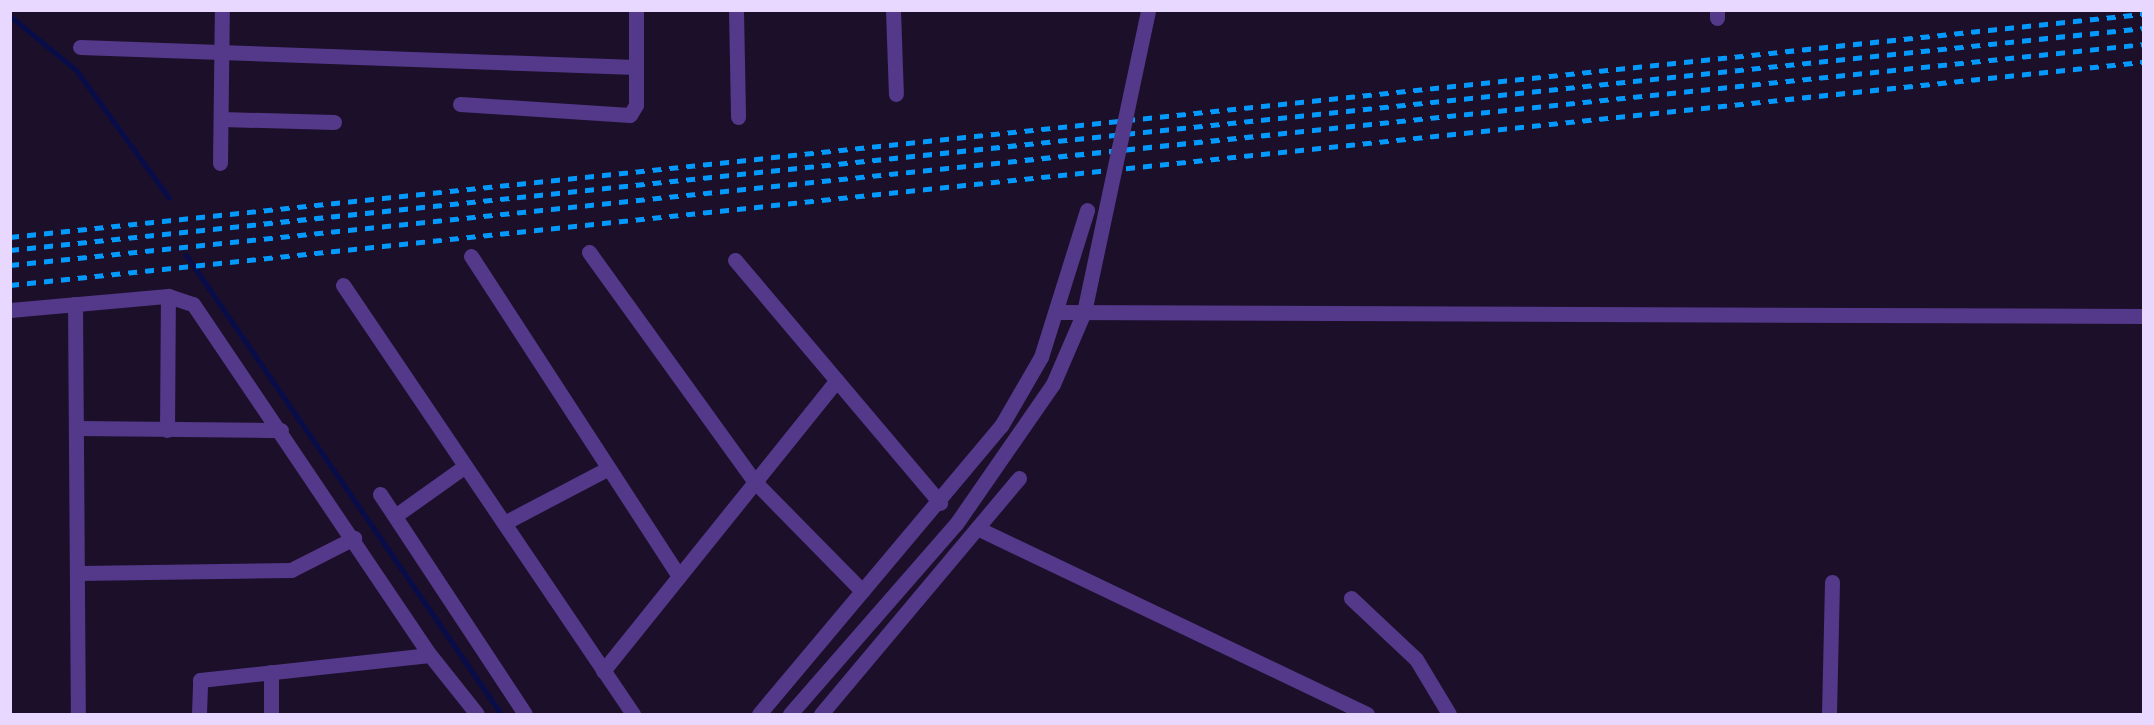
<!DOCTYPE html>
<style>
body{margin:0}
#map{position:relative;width:2154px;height:725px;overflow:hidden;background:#1b0f29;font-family:"Open Sans",sans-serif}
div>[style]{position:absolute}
.stream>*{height:5px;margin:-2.5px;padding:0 2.5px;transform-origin:2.5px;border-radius:2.5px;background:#080d49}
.minor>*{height:15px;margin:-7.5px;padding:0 7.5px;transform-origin:7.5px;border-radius:7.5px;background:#54388a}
.rail>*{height:4.5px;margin-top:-2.25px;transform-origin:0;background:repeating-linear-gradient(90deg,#039aff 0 9px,transparent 0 17px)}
.tertiary-bridge>*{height:15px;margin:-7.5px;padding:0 7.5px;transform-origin:7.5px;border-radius:7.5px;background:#54388a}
span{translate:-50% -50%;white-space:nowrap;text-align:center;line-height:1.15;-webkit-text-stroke:6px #1b0f29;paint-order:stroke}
.frame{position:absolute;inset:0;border:12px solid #e8d7ff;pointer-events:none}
</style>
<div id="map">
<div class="stream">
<i style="left:10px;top:16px;width:85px;rotate:39.3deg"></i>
<i style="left:76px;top:70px;width:158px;rotate:54deg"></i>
<i style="left:186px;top:255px;width:557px;rotate:55.54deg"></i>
</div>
<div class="minor">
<i style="left:736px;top:10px;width:107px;rotate:88.9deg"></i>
<i style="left:893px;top:10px;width:84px;rotate:88deg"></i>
<i style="left:1717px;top:18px;width:8px;rotate:-90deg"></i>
<i style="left:80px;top:47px;width:556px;rotate:2.06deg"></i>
<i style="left:460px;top:104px;width:170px;rotate:3.7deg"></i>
<i style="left:630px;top:115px;width:12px;rotate:-59deg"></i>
<i style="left:636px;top:105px;width:95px;rotate:-90deg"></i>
<i style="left:221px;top:119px;width:113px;rotate:1.5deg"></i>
<i style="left:220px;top:163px;width:153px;rotate:-89.3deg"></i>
<i style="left:589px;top:252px;width:284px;rotate:54.2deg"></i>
<i style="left:755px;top:482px;width:153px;rotate:45.5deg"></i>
<i style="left:471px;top:256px;width:382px;rotate:57deg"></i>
<i style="left:735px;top:260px;width:318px;rotate:49.8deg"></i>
<i style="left:343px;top:285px;width:518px;rotate:55.94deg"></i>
<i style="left:75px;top:304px;width:410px;rotate:89.6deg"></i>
<i style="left:10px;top:310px;width:159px;rotate:-5.1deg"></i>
<i style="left:168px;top:296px;width:26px;rotate:18deg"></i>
<i style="left:193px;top:304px;width:424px;rotate:56deg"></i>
<i style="left:430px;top:655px;width:75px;rotate:51.5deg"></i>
<i style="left:1058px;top:312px;width:1086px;rotate:0.21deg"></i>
<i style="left:77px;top:428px;width:204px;rotate:0.6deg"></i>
<i style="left:167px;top:430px;width:134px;rotate:-89.6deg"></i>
<i style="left:380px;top:494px;width:263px;rotate:56.6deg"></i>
<i style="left:395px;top:516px;width:86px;rotate:-35.5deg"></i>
<i style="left:504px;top:523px;width:116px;rotate:-27.7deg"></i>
<i style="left:977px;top:528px;width:432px;rotate:25.5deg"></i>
<i style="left:79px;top:573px;width:212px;rotate:-0.8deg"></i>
<i style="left:291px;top:570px;width:71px;rotate:-26.9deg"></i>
<i style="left:1351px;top:598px;width:89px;rotate:43.2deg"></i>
<i style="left:1416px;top:659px;width:64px;rotate:59deg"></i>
<i style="left:603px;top:671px;width:373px;rotate:-51.2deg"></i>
<i style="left:271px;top:672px;width:42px;rotate:90deg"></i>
<i style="left:199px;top:714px;width:34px;rotate:-88deg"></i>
<i style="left:200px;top:680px;width:231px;rotate:-6.2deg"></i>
<i style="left:759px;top:714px;width:376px;rotate:-50deg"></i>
<i style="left:1001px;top:426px;width:80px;rotate:-59.9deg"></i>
<i style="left:1041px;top:357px;width:154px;rotate:-72.6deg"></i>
<i style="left:821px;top:714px;width:308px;rotate:-50deg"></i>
<i style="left:1829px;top:714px;width:132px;rotate:-88.7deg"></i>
</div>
<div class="rail">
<i style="left:10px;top:237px;width:2146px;rotate:-5.97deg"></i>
<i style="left:10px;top:250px;width:2146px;rotate:-5.94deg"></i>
<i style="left:10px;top:265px;width:2145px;rotate:-5.91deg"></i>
<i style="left:10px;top:285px;width:2146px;rotate:-5.97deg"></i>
</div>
<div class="tertiary-bridge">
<i style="left:790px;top:714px;width:252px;rotate:-48.9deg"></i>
<i style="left:956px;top:524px;width:170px;rotate:-55.3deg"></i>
<i style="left:1053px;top:384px;width:78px;rotate:-66.7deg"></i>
<i style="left:1084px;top:312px;width:309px;rotate:-78deg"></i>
</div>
<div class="frame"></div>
</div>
